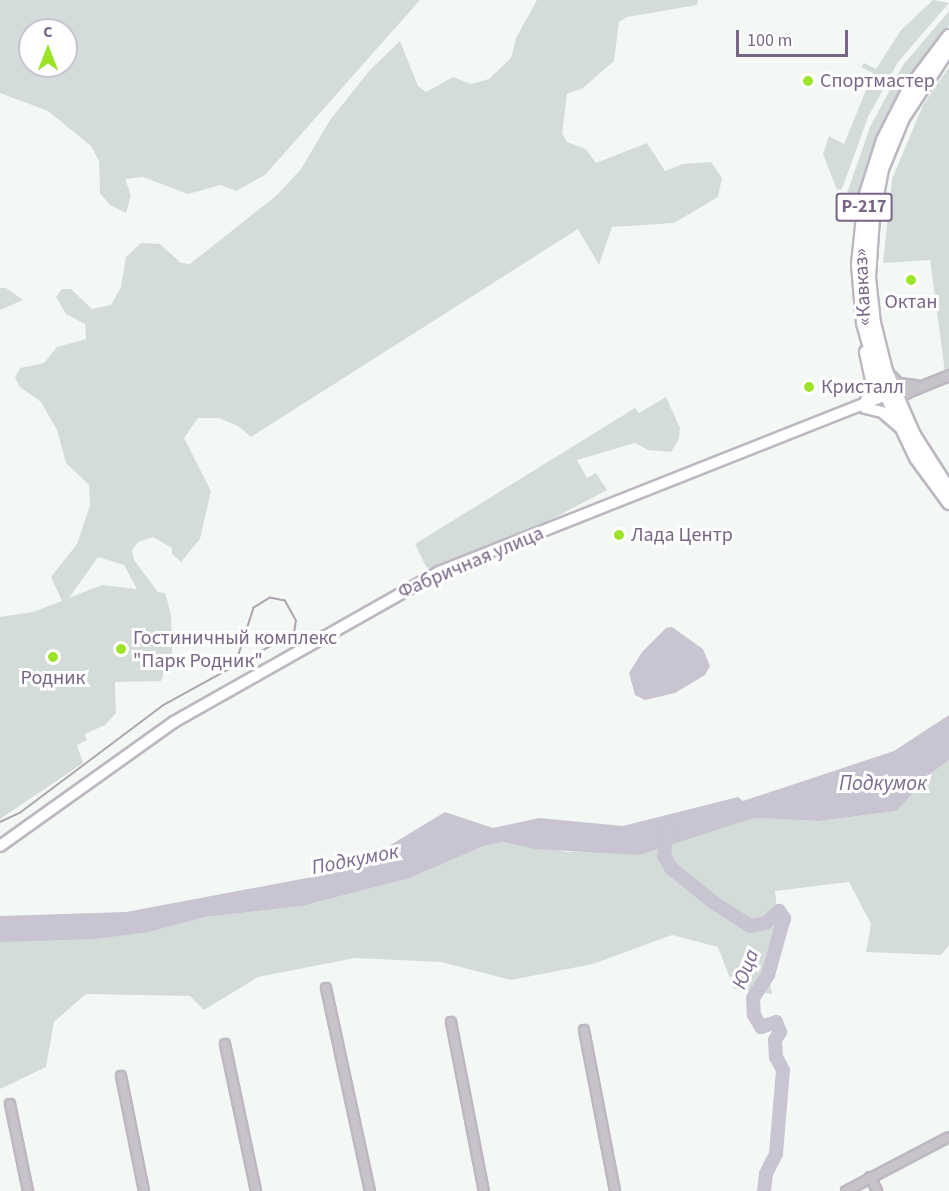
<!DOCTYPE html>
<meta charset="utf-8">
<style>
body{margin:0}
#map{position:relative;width:949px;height:1191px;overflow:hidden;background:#f4f8f5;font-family:"Source Sans 3",sans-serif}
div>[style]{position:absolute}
.green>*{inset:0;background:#d4dcda}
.water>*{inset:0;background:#c9c4d1}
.river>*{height:14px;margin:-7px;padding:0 7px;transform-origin:7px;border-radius:7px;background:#c9c4d1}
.roads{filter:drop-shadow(2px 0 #bdb7c1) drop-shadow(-2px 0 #bdb7c1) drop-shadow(0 2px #bdb7c1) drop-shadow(0 -2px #bdb7c1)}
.minor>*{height:8px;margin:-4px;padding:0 4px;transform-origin:4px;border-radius:4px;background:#c7c3ca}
.tertiary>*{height:9px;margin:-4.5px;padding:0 4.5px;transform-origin:4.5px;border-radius:4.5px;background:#c7c3ca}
.secondary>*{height:10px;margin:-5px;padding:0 5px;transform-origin:5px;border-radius:5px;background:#fff}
.primary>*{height:12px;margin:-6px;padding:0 6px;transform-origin:6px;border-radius:6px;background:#fff}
.tram>*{height:1.5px;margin:-0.75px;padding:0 0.75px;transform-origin:0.75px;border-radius:0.75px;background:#aca5b1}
.dots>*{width:16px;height:16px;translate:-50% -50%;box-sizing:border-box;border:3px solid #fff;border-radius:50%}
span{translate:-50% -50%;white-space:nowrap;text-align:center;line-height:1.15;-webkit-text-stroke:6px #fff;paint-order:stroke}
.shield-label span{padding:2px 4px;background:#fff;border:2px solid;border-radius:4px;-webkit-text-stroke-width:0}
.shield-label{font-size:18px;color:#796686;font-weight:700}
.poi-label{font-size:20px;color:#796686}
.left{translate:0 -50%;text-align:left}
.street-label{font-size:20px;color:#796686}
.water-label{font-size:21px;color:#7b6c90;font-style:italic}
.north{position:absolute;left:18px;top:18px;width:60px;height:60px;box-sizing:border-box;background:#fff;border:2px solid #c9c2cf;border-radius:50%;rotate:0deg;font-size:16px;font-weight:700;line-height:24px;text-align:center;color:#796686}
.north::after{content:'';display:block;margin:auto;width:21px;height:27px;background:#9de428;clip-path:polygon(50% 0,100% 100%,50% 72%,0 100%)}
.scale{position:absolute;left:736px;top:30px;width:112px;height:27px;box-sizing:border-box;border:3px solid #796686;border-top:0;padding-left:8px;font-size:18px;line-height:21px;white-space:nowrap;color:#796686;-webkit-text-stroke:4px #fff;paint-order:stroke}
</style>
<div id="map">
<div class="green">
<i style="clip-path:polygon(evenodd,0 0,420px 0,265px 175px,236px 191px,221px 185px,188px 194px,143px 177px,125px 179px,131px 195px,126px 213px,110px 205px,100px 193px,99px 161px,91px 146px,48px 111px,0 93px,0 0,30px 30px,66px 30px,66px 66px,30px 66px,30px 30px)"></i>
<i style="clip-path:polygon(evenodd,537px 0,698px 0,697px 5px,627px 17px,619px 22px,614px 61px,583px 88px,567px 94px,562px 133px,567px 142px,586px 149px,596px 163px,647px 143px,665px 171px,683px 164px,711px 162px,722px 178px,718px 197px,674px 223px,612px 227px,599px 265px,578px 229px,251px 437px,238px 426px,219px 418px,198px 418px,184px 438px,211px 491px,200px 539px,181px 562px,172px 554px,172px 548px,153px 537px,138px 542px,132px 550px,134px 560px,158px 592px,165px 593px,171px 614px,172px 653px,161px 681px,115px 682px,116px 713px,105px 725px,85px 734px,87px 740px,77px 745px,83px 763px,0 819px,0 617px,33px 612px,62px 601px,51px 577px,77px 544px,90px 505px,89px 485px,66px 463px,57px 430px,41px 402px,20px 387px,15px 378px,20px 368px,44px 363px,57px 347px,86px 339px,85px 324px,66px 314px,56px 297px,62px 289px,71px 289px,92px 309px,111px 305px,121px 287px,126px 257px,141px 243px,160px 244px,181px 263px,190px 264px,277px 195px,301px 169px,330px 120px,370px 70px,400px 41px,418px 86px,426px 92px,453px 77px,471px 84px,489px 79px,511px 58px,516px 38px,537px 0,98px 557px,124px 565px,137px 589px,102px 585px,69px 598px,98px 557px)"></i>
<i style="clip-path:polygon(933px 0,949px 3px,898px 62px,868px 117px,842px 189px,837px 190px,823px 154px,829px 136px,844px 144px,873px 73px,861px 67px,864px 63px,876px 69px,901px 30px)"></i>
<i style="clip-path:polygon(949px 11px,949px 26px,907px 81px,886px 120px,872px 153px,852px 224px,845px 199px,870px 127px,903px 65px)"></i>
<i style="clip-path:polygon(949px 67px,949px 371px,945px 372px,930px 260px,883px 263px,892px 179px,923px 105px)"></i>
<i style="clip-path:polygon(0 288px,6px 288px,23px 300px,0 310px)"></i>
<i style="clip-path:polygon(666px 397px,680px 428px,679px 439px,671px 452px,648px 450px,635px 443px,577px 460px,587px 478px,596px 473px,607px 490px,539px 526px,428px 571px,415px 544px,635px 408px,639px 413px)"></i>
<i style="clip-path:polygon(949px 760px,949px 945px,941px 955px,866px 952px,871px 924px,849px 882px,775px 891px,778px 919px,765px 961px,772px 994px,734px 989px,718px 947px,672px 935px,593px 964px,511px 980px,441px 962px,355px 958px,258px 977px,204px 1010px,190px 996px,86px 994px,54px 1022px,46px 1067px,0 1089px,0 942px,149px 932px,204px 917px,302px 906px,410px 878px,484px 846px,503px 842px,568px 852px,665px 846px,754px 818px,819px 821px,897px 811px,928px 776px)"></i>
</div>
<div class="water">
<i style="clip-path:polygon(672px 627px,703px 649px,710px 666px,705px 675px,675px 693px,645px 700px,635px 695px,629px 673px,642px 652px,666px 628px)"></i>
<i style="clip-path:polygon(949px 715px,949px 760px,928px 776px,897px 811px,819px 821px,754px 818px,639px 855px,535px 849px,503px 842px,484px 846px,410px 878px,302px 906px,205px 917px,149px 932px,95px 939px,0 942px,0 916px,126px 912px,349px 870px,445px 812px,493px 828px,539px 818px,623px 826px,738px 797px,743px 801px,894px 751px)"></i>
</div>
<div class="river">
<i style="left:667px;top:829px;width:27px;rotate:96deg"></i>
<i style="left:664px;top:856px;width:14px;rotate:60deg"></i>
<i style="left:671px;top:868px;width:54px;rotate:39deg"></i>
<i style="left:713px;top:902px;width:44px;rotate:33deg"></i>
<i style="left:750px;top:926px;width:16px;rotate:-11deg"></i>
<i style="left:766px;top:923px;width:18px;rotate:-43deg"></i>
<i style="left:779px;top:911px;width:9px;rotate:54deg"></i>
<i style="left:784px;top:918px;width:59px;rotate:105.7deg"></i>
<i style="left:768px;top:975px;width:27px;rotate:123deg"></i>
<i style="left:753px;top:998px;width:17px;rotate:87deg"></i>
<i style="left:754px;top:1015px;width:14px;rotate:60deg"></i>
<i style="left:761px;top:1027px;width:16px;rotate:-18deg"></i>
<i style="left:776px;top:1022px;width:11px;rotate:68deg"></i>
<i style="left:780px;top:1032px;width:9px;rotate:122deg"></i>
<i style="left:775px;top:1040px;width:17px;rotate:87deg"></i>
<i style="left:776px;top:1057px;width:15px;rotate:62deg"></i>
<i style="left:783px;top:1070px;width:84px;rotate:94.8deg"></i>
<i style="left:776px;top:1154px;width:22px;rotate:117deg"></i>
<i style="left:766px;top:1174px;width:17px;rotate:97deg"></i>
</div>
<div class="roads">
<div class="minor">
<i style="left:326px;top:988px;width:208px;rotate:77.8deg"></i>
<i style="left:451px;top:1022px;width:172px;rotate:79deg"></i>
<i style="left:584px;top:1030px;width:164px;rotate:79.1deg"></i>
<i style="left:225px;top:1044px;width:150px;rotate:78.1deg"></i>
<i style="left:121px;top:1076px;width:117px;rotate:78.7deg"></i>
<i style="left:10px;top:1104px;width:89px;rotate:78.3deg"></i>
<i style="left:870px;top:1177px;width:16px;rotate:63deg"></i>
<i style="left:846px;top:1191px;width:116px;rotate:-27.7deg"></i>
</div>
<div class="tertiary">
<i style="left:891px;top:376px;width:10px;rotate:45deg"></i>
<i style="left:898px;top:383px;width:17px;rotate:7deg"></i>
<i style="left:891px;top:387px;width:16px;rotate:22deg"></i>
<i style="left:902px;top:394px;width:51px;rotate:-22deg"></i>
</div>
<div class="secondary">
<i style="left:864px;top:405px;width:22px;rotate:-68deg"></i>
<i style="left:872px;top:385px;width:34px;rotate:-102deg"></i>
<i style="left:865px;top:408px;width:17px;rotate:13deg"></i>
<i style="left:882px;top:412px;width:23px;rotate:41deg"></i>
<i style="left:0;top:846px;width:214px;rotate:-35.5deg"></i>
<i style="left:174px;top:722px;width:305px;rotate:-29.5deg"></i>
<i style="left:439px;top:572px;width:489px;rotate:-21.6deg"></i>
</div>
<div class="primary">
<i style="left:949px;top:36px;width:66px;rotate:127deg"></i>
<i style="left:909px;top:89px;width:57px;rotate:117deg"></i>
<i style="left:883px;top:140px;width:60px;rotate:107.5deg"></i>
<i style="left:865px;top:197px;width:68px;rotate:95.9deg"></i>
<i style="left:858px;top:265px;width:58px;rotate:85.1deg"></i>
<i style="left:863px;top:323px;width:59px;rotate:74.3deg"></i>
<i style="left:879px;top:380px;width:86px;rotate:64.6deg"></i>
<i style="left:916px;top:458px;width:56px;rotate:53.7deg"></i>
<i style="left:949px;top:48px;width:84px;rotate:123.3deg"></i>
<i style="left:903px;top:118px;width:55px;rotate:112.4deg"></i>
<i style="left:882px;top:169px;width:49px;rotate:100.6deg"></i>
<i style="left:873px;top:217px;width:61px;rotate:93.8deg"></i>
<i style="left:869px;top:278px;width:45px;rotate:83.7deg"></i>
<i style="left:874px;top:323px;width:49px;rotate:76deg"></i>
<i style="left:886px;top:371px;width:70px;rotate:66.4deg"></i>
<i style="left:914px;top:435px;width:65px;rotate:57.5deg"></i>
</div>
</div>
<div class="tram">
<i style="left:0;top:822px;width:23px;rotate:-25deg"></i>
<i style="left:21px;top:812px;width:176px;rotate:-36.9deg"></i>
<i style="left:162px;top:706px;width:151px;rotate:-28.9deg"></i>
<i style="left:294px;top:633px;width:12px;rotate:-81deg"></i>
<i style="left:296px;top:621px;width:23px;rotate:-119deg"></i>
<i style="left:285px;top:601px;width:15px;rotate:-169deg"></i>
<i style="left:270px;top:598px;width:19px;rotate:148deg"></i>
<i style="left:254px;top:608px;width:59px;rotate:107.8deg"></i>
</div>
<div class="dots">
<i style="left:808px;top:81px;background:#9de428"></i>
<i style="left:911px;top:280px;background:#9de428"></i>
<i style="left:809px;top:387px;background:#9de428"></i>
<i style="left:619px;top:535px;background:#9de428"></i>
<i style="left:121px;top:649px;background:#9de428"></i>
<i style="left:53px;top:657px;background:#9de428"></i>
</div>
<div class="shield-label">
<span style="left:864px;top:207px">Р-217</span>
</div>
<div class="poi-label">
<span class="left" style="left:820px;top:81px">Спортмастер</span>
<span style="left:911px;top:302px">Октан</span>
<span class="left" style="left:821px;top:387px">Кристалл</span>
<span class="left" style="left:631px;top:535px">Лада Центр</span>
<span class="left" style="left:133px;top:650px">Гостиничный комплекс<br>"Парк Родник"</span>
<span style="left:53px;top:678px">Родник</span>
</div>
<div class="street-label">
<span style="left:863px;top:287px;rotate:-93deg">«Кавказ»</span>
<span style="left:471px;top:563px;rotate:-23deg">Фабричная улица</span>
</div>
<div class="water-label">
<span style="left:883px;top:783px">Подкумок</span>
<span style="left:355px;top:859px;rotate:-11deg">Подкумок</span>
<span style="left:745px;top:969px;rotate:-69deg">Юца</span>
</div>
<div class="north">С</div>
<div class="scale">100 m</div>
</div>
